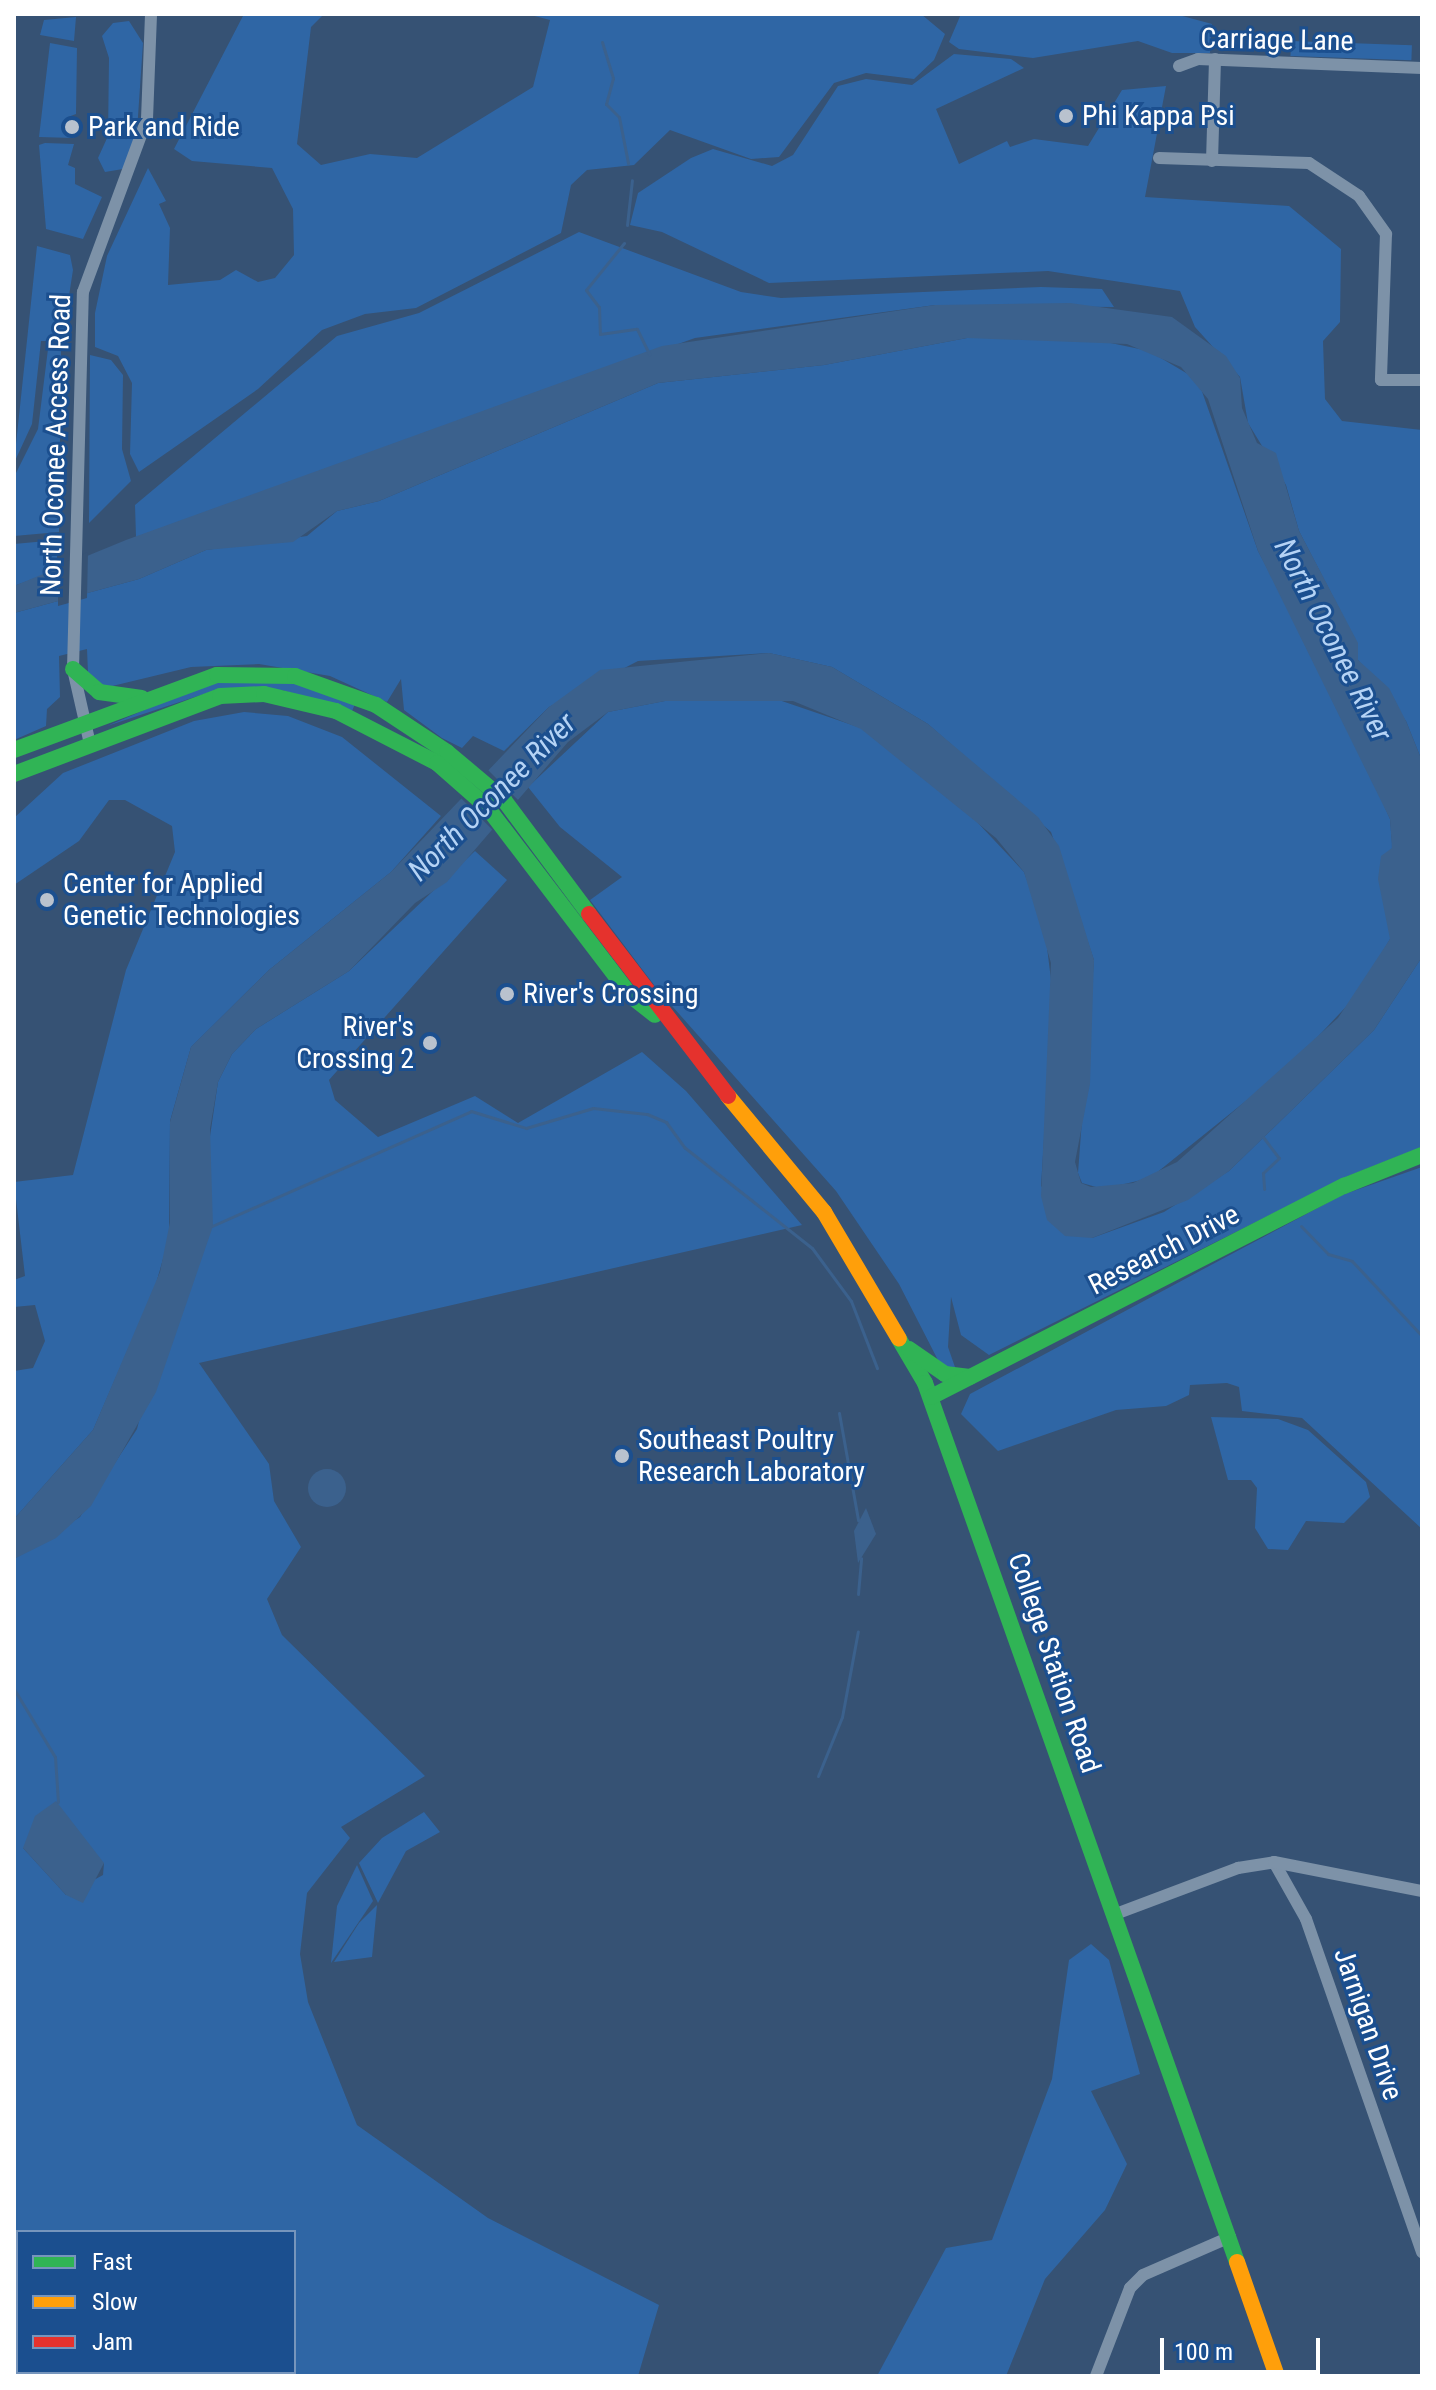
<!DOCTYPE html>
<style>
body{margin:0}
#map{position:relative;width:1436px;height:2390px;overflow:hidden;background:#365274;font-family:"Roboto Condensed",sans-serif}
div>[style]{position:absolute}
.green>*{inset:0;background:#2f66a5;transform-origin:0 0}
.water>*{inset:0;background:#3b618d}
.round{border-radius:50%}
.pier>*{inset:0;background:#365274;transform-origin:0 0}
.stream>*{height:3px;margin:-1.5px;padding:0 1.5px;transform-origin:1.5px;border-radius:1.5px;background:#3b618d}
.street>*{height:12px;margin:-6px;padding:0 6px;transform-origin:6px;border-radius:6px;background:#7d92a8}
.fast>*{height:16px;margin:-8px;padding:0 8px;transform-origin:8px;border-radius:8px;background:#30b455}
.slow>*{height:16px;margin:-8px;padding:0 8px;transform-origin:8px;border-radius:8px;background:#ff9f0a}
.jam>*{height:16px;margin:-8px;padding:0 8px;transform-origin:8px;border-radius:8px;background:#e5322d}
.dots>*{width:22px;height:22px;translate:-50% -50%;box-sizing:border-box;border:4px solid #1b4f8f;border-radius:50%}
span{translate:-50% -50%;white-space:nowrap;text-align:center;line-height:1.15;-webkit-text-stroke:6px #1b4f8f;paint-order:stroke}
.street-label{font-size:28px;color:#fff}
.poi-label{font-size:28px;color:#fff}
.left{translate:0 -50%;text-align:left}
.right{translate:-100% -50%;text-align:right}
.water-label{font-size:30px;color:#b5d3f5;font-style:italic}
.frame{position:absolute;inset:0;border:16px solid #fff;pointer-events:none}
.legend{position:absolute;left:16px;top:2230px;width:280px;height:144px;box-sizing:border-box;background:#1b4f8f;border:2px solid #7695bc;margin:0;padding:10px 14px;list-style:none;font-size:24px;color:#fff}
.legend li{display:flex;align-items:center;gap:16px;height:40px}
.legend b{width:40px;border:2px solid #7695bc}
.scale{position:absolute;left:1160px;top:2338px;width:160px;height:36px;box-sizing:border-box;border:4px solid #fff;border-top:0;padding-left:10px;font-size:24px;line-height:28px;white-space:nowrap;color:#fff;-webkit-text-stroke:6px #1b4f8f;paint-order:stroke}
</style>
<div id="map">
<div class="green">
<i style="clip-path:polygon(244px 14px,324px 14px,311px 27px,297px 144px,321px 165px,370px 154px,417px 158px,533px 87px,550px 20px,527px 14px,921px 14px,945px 34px,934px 60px,914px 79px,866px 73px,834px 83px,779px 157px,751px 159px,670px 130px,634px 165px,587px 170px,571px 185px,561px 233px,416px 308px,365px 314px,322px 330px,258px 389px,139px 472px,130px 454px,132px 383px,118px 356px,95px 347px,95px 313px,107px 256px,148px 168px,166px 201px,159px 204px,170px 228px,168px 285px,220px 280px,236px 270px,258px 282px,275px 278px,294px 255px,293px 209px,272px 168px,192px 161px,174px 149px)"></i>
<i style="clip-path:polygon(961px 14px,1175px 14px,1212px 24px,1210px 53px,1172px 53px,1138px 41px,1033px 58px,959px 49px,949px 42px)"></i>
<i style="clip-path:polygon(76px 17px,74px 41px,40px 35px,44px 20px)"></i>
<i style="clip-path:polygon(129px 21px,143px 43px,137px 131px,123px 169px,105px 172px,98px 158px,108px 136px,109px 58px,102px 36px,113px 23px)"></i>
<i style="left:1291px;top:41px;width:121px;height:15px;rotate:2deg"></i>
<i style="clip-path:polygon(50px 43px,77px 48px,76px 114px,68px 117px,74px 138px,39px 137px)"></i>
<i style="clip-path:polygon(954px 54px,1011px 59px,1024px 68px,936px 109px,959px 164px,1007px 141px,1010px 147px,1034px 139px,1088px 146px,1122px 90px,1166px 86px,1145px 197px,1289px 206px,1341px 249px,1340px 322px,1323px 341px,1325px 399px,1342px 421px,1422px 430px,1422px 761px,1406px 721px,1358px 660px,1357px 643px,1299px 531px,1286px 485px,1248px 423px,1240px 377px,1195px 327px,1180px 291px,1048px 271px,769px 283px,662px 232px,630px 225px,638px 193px,691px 158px,713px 149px,772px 166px,793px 155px,838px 86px,866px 79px,912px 85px)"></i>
<i style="clip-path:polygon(45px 143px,74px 144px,68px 165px,75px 168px,75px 184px,102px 197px,83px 239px,46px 229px,39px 145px)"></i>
<i style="clip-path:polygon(579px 232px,741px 292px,781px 298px,1041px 287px,1102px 289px,1114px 307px,935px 305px,695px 338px,136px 537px,135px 505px,337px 336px,419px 313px)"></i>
<i style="clip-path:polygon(37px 246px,70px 255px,73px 270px,62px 341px,41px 341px,32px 424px,14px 463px)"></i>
<i style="clip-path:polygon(1082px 337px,1149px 351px,1198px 380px,1258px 551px,1339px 703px,1390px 819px,1392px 843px,1390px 939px,1358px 994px,1293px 1063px,1150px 1178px,1103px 1189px,1082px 1183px,1078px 1173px,1094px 960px,1051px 832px,928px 724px,832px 667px,769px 653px,638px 661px,549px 707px,504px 751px,473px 736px,462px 748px,442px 738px,404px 710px,401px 679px,387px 702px,330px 676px,259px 664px,191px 667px,104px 688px,88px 673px,87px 649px,59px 656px,60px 697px,47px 709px,46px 726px,14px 740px,14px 613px,139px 579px,206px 550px,307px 536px,337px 511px,379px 501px,658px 383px,824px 365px,967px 338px)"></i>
<i style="clip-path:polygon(61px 347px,59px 532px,14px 536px,14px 477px,38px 429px,48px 349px)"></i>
<i style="clip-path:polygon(90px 355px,111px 360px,123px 375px,122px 449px,131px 481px,89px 523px)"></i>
<i style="clip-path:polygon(57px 540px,57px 570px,14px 586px,14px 544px)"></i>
<i style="clip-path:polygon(210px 682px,296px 683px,355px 704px,352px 711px,282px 690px,210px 692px,107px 726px)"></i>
<i style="clip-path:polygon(773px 698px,861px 728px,962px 806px,1024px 872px,1045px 931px,1053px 996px,1041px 1186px,1092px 1238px,1164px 1212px,1229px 1171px,1374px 1030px,1422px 957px,1422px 1147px,1348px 1176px,989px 1355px,961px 1335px,951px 1297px,948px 1347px,956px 1370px,941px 1366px,899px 1284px,836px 1191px,657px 989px,590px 900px,622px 877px,560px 827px,528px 787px,608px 712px,665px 701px)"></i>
<i style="clip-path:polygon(244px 712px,288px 716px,342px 737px,441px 816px,391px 872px,269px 970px,191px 1047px,170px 1121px,169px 1238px,155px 1287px,93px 1430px,14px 1519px,14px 1371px,33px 1368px,45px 1341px,35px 1305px,14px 1307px,14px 1280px,25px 1276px,14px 1182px,73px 1175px,126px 970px,175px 852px,172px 826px,125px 800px,109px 800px,79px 841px,14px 885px,14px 818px,63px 773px,194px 721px)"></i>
<i style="clip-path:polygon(evenodd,475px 851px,507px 880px,329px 1080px,335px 1100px,378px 1137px,475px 1096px,518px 1123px,642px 1052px,686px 1091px,802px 1225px,199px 1363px,269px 1464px,274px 1501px,301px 1547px,267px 1599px,282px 1635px,425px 1776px,341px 1827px,350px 1838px,307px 1893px,300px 1954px,308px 2002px,357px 2125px,488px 2218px,659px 2305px,638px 2376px,14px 2376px,14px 1559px,80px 1517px,137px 1429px,208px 1150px,218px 1082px,232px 1054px,256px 1029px,349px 971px,475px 851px,23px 1848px,104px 1863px,103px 1875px,66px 1895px,23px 1848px,475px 851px,18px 2232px,294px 2232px,294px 2372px,18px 2372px,18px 2232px)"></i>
<i style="clip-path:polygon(1422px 1167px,1422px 1529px,1302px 1418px,1242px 1411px,1239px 1387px,1227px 1383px,1190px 1385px,1189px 1395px,1166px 1406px,1116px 1410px,998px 1451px,961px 1414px,970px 1394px,1241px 1249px,1342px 1195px)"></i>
<i style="clip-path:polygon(1211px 1417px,1278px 1419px,1308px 1430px,1366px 1482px,1370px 1497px,1344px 1523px,1306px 1521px,1288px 1550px,1268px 1549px,1255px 1528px,1257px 1488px,1251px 1480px,1228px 1480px)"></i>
<i style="clip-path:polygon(424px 1812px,440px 1832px,406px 1851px,378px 1903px,359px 1863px,382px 1838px)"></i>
<i style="clip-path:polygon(357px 1865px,373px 1901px,331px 1963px,337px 1906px)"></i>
<i style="clip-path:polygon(377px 1905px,372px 1957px,334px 1962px,359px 1923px)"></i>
<i style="clip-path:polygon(1091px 1944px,1109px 1960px,1140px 2074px,1091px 2091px,1127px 2164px,1105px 2210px,1045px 2279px,1006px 2376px,877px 2376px,946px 2248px,992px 2240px,1052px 2079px,1069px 1960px)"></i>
</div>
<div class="water">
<i style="clip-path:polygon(1070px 303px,1172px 317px,1226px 356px,1240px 378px,1242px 408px,1257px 443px,1276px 453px,1299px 531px,1358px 643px,1358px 660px,1389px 688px,1406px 721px,1422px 761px,1422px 957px,1374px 1030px,1229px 1171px,1188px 1200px,1092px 1238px,1065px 1236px,1047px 1220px,1041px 1196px,1051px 963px,1024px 872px,996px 838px,861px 729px,793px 701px,665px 701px,608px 712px,568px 742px,447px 882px,415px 903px,349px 971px,256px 1029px,232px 1054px,218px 1082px,210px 1129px,213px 1226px,156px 1392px,91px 1506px,56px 1538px,14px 1559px,14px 1519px,93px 1430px,160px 1272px,170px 1222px,170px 1122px,191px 1047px,269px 970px,391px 872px,549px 707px,600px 670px,769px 653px,832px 667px,928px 724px,1038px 817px,1059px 846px,1094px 960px,1090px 1084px,1075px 1162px,1081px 1183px,1091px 1187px,1133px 1183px,1177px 1162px,1338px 1018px,1390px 939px,1378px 879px,1381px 856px,1392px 848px,1390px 819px,1258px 551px,1208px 399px,1181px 367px,1127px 344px,967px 338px,824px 365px,658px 383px,379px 501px,337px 511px,293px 542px,206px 550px,139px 579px,14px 613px,14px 586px,126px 540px,662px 346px,935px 305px)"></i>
<i class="round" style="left:308px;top:1469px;width:38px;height:38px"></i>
<i style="clip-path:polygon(866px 1508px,876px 1534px,858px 1563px,854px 1531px)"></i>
<i style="clip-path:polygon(56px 1801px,104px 1863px,83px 1903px,66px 1895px,23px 1848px,35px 1816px)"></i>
</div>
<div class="pier">
<i style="clip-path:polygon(88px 552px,87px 598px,58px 606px,58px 565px)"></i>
<i style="left:484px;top:766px;width:51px;height:39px;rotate:45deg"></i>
</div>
<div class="stream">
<i style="left:602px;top:42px;width:38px;rotate:73deg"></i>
<i style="left:613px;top:78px;width:27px;rotate:105deg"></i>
<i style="left:606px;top:104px;width:18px;rotate:45deg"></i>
<i style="left:619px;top:117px;width:47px;rotate:78.9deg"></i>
<i style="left:627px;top:225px;width:45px;rotate:-83.7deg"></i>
<i style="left:624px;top:243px;width:60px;rotate:129deg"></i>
<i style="left:586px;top:290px;width:21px;rotate:53deg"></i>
<i style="left:599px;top:307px;width:27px;rotate:88deg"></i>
<i style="left:600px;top:334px;width:37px;rotate:-8deg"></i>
<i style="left:637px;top:329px;width:28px;rotate:64deg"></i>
<i style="left:1263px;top:1137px;width:26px;rotate:53deg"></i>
<i style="left:1279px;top:1158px;width:22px;rotate:137deg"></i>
<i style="left:1263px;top:1173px;width:16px;rotate:86deg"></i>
<i style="left:212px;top:1226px;width:283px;rotate:-23.9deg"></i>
<i style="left:471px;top:1111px;width:58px;rotate:17.2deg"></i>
<i style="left:526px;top:1128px;width:70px;rotate:-16.6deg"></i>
<i style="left:593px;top:1108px;width:54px;rotate:6.3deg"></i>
<i style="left:647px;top:1114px;width:21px;rotate:23deg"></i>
<i style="left:666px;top:1122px;width:31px;rotate:54deg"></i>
<i style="left:684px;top:1147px;width:163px;rotate:38.3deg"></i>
<i style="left:812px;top:1248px;width:66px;rotate:53.7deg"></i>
<i style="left:851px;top:1301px;width:72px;rotate:68.8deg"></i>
<i style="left:1301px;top:1226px;width:39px;rotate:46deg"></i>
<i style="left:1328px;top:1254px;width:25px;rotate:16deg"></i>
<i style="left:1352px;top:1261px;width:103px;rotate:47deg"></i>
<i style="left:839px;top:1413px;width:109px;rotate:79.9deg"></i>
<i style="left:858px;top:1594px;width:36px;rotate:-85deg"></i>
<i style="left:14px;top:1689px;width:79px;rotate:58.9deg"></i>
<i style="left:55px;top:1757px;width:45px;rotate:86.2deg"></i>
<i style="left:818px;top:1776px;width:64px;rotate:-67.9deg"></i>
<i style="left:842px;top:1717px;width:87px;rotate:-79.5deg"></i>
</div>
<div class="street">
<i style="left:1179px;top:66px;width:20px;rotate:-20deg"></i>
<i style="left:1198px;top:59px;width:224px;rotate:2.3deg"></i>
<i style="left:1159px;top:158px;width:150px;rotate:1.9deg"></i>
<i style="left:1309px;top:163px;width:60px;rotate:33.4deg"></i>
<i style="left:1359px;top:196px;width:47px;rotate:54.6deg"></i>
<i style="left:1386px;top:234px;width:146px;rotate:92deg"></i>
<i style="left:1381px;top:380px;width:41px"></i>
<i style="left:1212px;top:161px;width:102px;rotate:-88.3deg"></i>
<i style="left:90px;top:744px;width:77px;rotate:-102.8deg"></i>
<i style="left:73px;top:669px;width:377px;rotate:-88.5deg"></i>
<i style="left:83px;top:292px;width:184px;rotate:-69.7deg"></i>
<i style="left:147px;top:119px;width:105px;rotate:-87.8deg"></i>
<i style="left:1274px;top:1862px;width:65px;rotate:60.7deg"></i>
<i style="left:1306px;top:1919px;width:353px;rotate:70.8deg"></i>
<i style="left:1113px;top:1915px;width:134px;rotate:-20.6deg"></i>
<i style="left:1238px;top:1868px;width:36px;rotate:-9deg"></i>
<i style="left:1274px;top:1862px;width:151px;rotate:11.1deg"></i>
<i style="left:1096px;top:2376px;width:94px;rotate:-68.9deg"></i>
<i style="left:1130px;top:2288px;width:18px;rotate:-45deg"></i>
<i style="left:1143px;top:2275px;width:95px;rotate:-23.6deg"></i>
</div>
<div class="fast">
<i style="left:73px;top:669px;width:35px;rotate:41deg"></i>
<i style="left:99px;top:692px;width:43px;rotate:7.9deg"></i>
<i style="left:14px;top:750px;width:216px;rotate:-20.3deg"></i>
<i style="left:217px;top:675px;width:78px;rotate:0.7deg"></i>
<i style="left:295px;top:676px;width:86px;rotate:19.7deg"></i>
<i style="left:376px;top:705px;width:85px;rotate:33.5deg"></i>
<i style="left:447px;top:752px;width:75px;rotate:40.1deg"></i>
<i style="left:504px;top:800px;width:142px;rotate:53.3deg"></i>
<i style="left:14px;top:774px;width:220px;rotate:-20.7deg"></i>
<i style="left:220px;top:696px;width:44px;rotate:-2.6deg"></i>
<i style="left:264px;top:694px;width:74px;rotate:13.3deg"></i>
<i style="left:336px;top:711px;width:114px;rotate:27.2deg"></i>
<i style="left:437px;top:763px;width:67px;rotate:41.3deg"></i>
<i style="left:487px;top:807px;width:239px;rotate:52.7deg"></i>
<i style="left:632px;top:997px;width:29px;rotate:38deg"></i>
<i style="left:899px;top:1339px;width:51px;rotate:59.4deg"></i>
<i style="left:925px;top:1383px;width:933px;rotate:70.46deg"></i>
<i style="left:909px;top:1349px;width:44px;rotate:34.8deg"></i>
<i style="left:945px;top:1374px;width:25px;rotate:7deg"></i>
<i style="left:931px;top:1397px;width:464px;rotate:-27.1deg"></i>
<i style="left:1344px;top:1186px;width:84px;rotate:-21.7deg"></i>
</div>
<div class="slow">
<i style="left:728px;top:1096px;width:151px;rotate:50.4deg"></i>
<i style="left:824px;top:1212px;width:147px;rotate:59.4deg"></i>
<i style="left:1237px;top:2262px;width:121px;rotate:70.7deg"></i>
</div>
<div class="jam">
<i style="left:589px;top:914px;width:229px;rotate:52.6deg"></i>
</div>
<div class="dots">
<i style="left:1066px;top:116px;background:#b9c2ce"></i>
<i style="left:72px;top:127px;background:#b9c2ce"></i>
<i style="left:47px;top:900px;background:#b9c2ce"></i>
<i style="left:507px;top:994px;background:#b9c2ce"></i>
<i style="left:430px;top:1043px;background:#b9c2ce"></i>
<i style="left:622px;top:1456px;background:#b9c2ce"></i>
</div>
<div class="street-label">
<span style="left:1277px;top:40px;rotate:1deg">Carriage Lane</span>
<span style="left:56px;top:445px;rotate:-88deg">North Oconee Access Road</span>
<span style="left:1164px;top:1250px;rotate:-27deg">Research Drive</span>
<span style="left:1054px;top:1663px;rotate:71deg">College Station Road</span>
<span style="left:1368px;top:2024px;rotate:71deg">Jarnigan Drive</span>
</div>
<div class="poi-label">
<span class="left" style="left:1082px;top:116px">Phi Kappa Psi</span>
<span class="left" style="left:88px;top:127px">Park and Ride</span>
<span class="left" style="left:63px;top:900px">Center for Applied<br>Genetic Technologies</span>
<span class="left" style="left:523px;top:994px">River's Crossing</span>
<span class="right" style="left:414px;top:1043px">River's<br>Crossing 2</span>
<span class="left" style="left:638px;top:1456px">Southeast Poultry<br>Research Laboratory</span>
</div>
<div class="water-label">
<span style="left:1333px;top:640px;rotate:63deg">North Oconee River</span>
<span style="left:492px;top:797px;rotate:-45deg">North Oconee River</span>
</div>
<div class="frame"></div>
<ul class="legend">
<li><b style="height:10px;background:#30b455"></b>Fast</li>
<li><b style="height:10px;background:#ff9f0a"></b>Slow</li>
<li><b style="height:10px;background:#e5322d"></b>Jam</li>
</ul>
<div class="scale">100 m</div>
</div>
